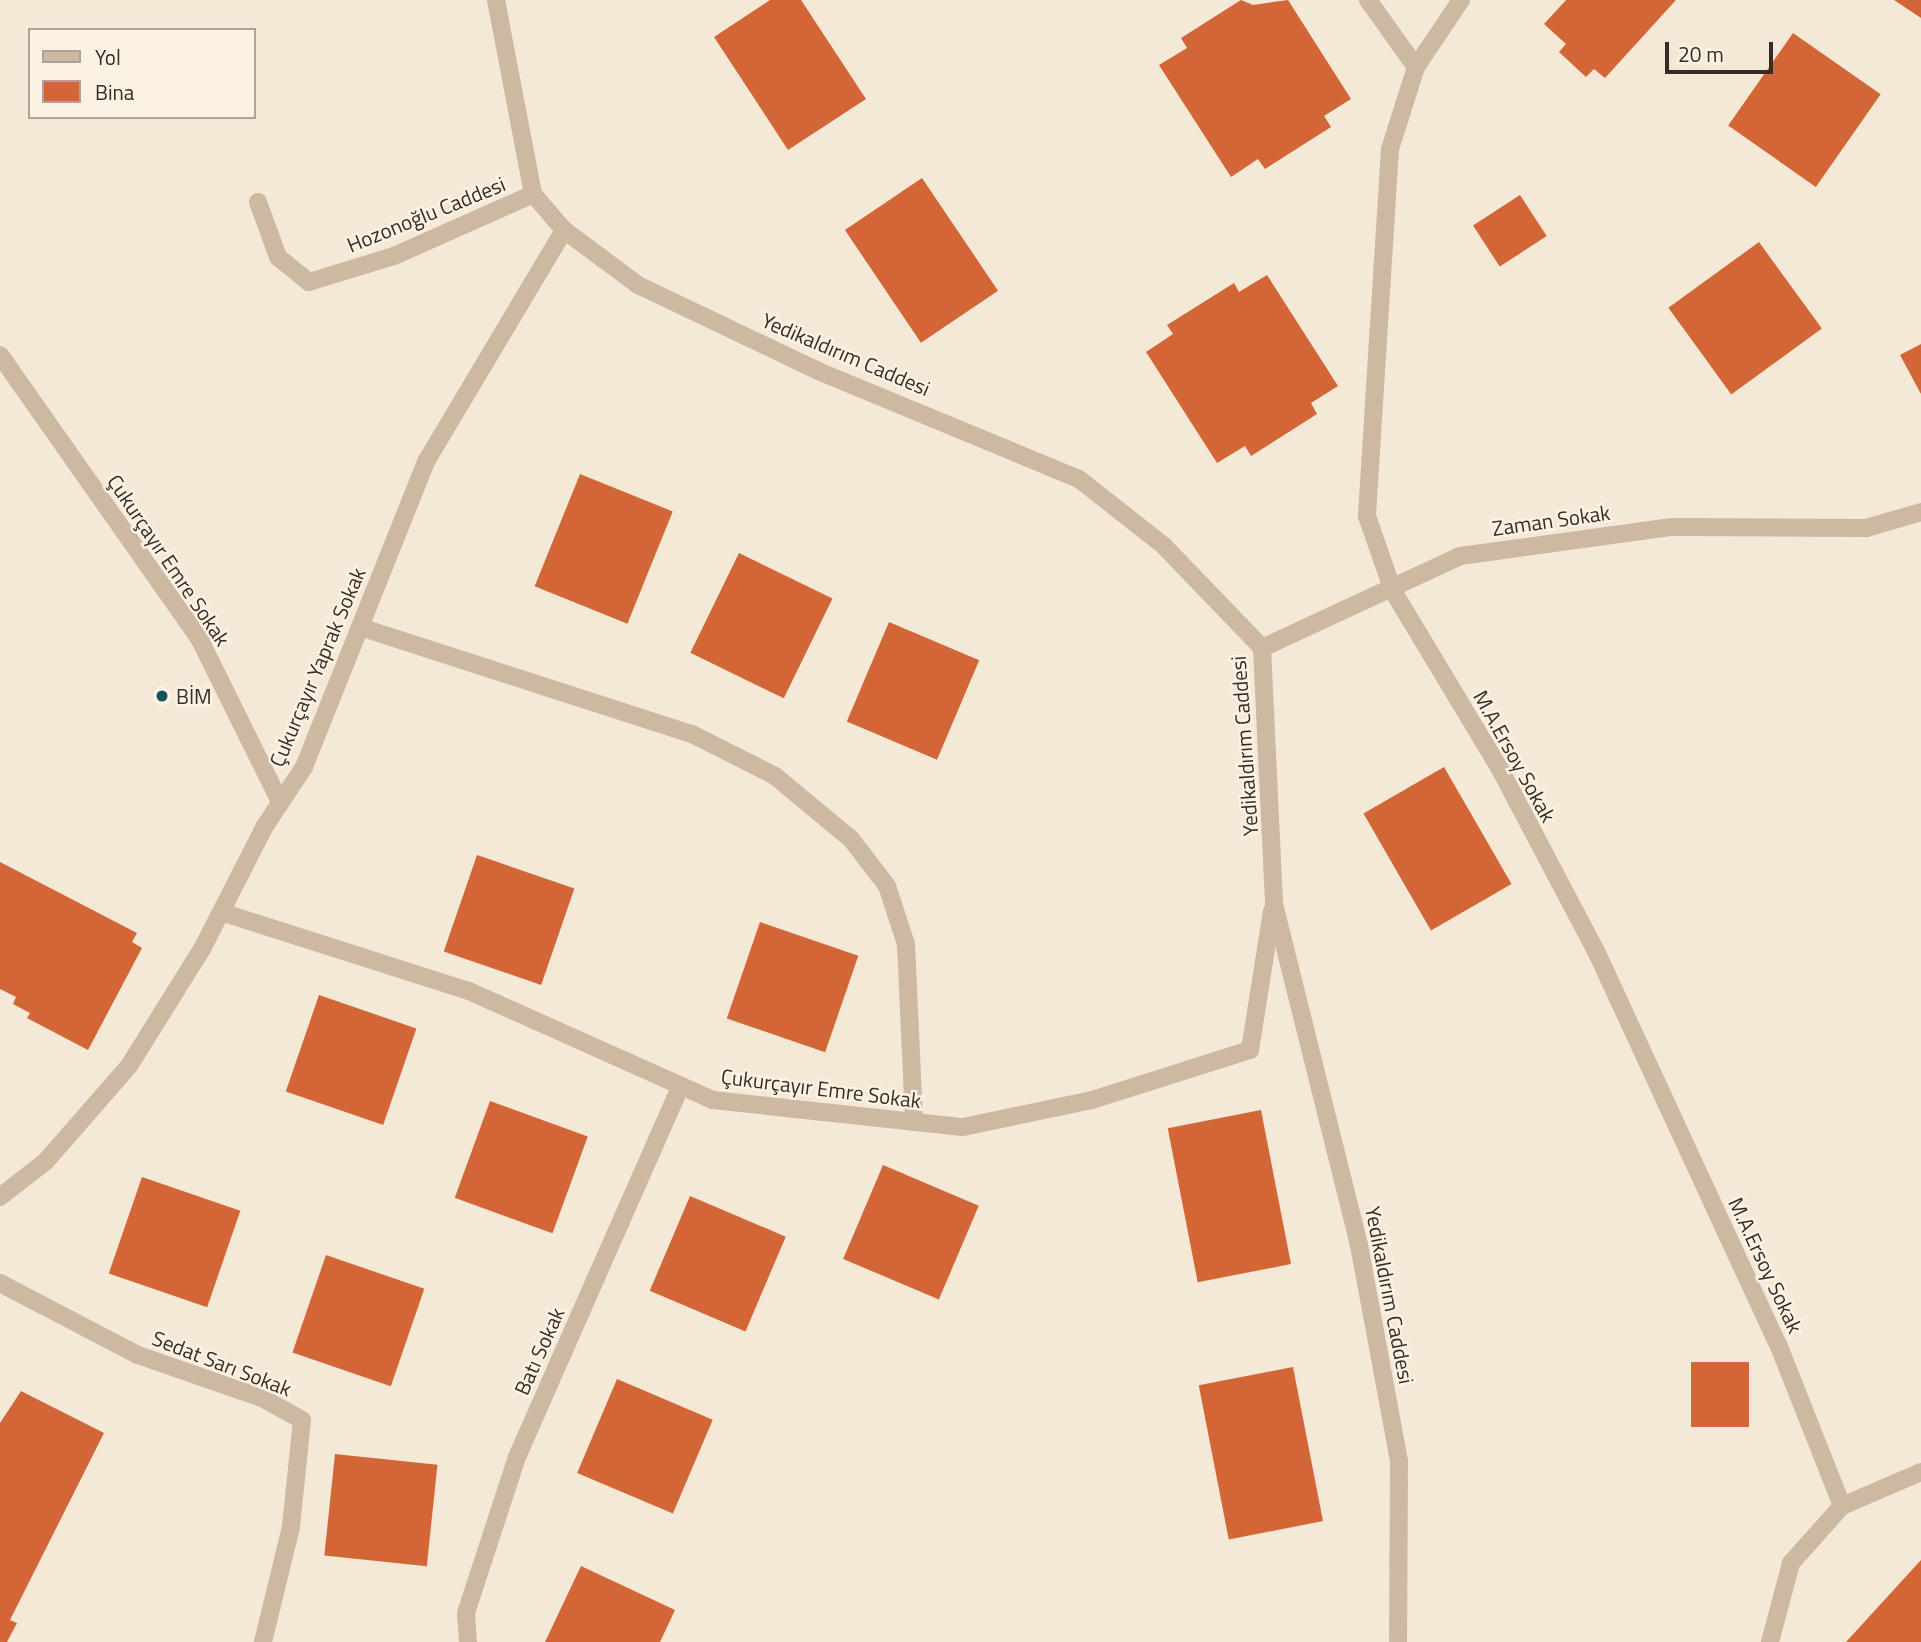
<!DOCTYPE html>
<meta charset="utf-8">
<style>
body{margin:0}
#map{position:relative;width:1921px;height:1642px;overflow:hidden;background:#f4e8d7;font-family:"Titillium Web",sans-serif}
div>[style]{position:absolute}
.building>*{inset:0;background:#d36636;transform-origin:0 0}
.minor>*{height:18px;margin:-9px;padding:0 9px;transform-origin:9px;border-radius:9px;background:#cdb8a2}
.dots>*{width:19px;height:19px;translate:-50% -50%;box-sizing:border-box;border:4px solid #fbf2e4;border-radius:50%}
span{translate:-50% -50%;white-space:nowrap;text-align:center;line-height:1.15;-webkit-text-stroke:5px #fbf2e4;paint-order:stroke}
.street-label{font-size:21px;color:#372c25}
.poi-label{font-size:21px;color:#372c25}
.left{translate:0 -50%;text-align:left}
.legend{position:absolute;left:28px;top:28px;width:228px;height:91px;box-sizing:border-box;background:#fbf2e4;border:2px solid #ada398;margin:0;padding:9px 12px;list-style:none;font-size:21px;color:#372c25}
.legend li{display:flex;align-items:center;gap:14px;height:35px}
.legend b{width:35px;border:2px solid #ada398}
.scale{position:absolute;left:1665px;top:42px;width:108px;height:32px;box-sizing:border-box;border:4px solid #372c25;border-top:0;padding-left:9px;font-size:21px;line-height:24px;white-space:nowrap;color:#372c25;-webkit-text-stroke:5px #fbf2e4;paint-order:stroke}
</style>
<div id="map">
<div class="building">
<i style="clip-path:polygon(770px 0,801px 0,866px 99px,788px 150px,714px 37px)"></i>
<i style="clip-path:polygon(1241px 0,1253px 5px,1288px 0,1351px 99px,1324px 116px,1331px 127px,1265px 169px,1258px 159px,1231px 177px,1159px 65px,1187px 48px,1181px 38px)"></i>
<i style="clip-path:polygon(1566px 0,1676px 0,1605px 78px,1594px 69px,1586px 77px,1559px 52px,1566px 44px,1544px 24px)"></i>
<i style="clip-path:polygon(1894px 0,1921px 0,1921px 18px)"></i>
<i style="left:1793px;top:33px;width:107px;height:113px;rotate:35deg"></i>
<i style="left:922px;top:178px;width:136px;height:93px;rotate:56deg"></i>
<i style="left:1520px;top:195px;width:49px;height:56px;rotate:57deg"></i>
<i style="left:1759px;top:242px;width:107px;height:112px;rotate:54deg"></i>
<i style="clip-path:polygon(1267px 275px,1338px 386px,1311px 403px,1317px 414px,1251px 456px,1245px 446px,1217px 463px,1146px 352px,1173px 334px,1167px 325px,1234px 283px,1239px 292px)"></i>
<i style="clip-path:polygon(1921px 344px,1921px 394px,1900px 355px)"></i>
<i style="left:580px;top:474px;width:100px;height:121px;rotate:22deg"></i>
<i style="left:739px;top:553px;width:104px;height:111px;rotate:26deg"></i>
<i style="left:889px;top:622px;width:98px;height:108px;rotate:23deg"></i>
<i style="left:1444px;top:767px;width:135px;height:93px;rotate:60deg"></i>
<i style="left:477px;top:855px;width:103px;height:102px;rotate:19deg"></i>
<i style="clip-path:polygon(0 862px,137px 933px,132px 942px,142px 948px,88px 1050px,27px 1018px,30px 1013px,13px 1004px,16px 997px,0 989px)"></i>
<i style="left:760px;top:922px;width:104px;height:102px;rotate:19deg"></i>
<i style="left:319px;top:995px;width:103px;height:102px;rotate:19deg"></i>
<i style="left:490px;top:1101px;width:104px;height:103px;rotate:20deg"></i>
<i style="left:1261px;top:1110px;width:157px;height:95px;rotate:79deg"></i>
<i style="left:883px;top:1165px;width:104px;height:102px;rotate:23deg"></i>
<i style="left:142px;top:1177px;width:104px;height:102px;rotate:19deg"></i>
<i style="left:690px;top:1196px;width:104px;height:103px;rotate:23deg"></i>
<i style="left:326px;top:1255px;width:104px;height:103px;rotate:19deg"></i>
<i style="left:1691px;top:1362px;width:58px;height:65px"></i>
<i style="left:1293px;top:1367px;width:157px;height:96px;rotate:79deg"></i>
<i style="left:617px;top:1379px;width:104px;height:102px;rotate:23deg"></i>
<i style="clip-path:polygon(21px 1391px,104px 1433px,10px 1620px,17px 1623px,7px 1642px,0 1642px,0 1423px)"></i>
<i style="left:335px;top:1454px;width:103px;height:102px;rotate:6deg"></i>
<i style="clip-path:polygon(1921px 1560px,1921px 1642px,1846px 1642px)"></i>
<i style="clip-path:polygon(581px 1566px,675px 1610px,660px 1642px,545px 1642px)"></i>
</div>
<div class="minor">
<i style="left:496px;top:0;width:197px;rotate:79.2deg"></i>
<i style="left:533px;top:194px;width:48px;rotate:49.3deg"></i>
<i style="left:564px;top:230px;width:92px;rotate:36.6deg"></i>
<i style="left:638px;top:285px;width:199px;rotate:25.5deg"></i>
<i style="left:818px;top:371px;width:282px;rotate:22.5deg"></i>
<i style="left:1079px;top:479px;width:108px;rotate:38.2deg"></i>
<i style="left:1164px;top:546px;width:141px;rotate:46.1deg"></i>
<i style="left:1262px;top:648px;width:256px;rotate:87.3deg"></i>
<i style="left:1274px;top:904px;width:351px;rotate:76deg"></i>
<i style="left:1359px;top:1245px;width:220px;rotate:79.5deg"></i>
<i style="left:1399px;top:1461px;width:181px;rotate:90.3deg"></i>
<i style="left:1368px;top:0;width:82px;rotate:54.4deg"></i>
<i style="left:1461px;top:0;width:81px;rotate:123.9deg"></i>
<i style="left:1416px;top:67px;width:86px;rotate:107.6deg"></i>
<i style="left:1390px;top:149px;width:368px;rotate:93.6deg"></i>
<i style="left:1367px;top:516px;width:79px;rotate:70.9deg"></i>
<i style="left:1393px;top:591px;width:210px;rotate:59deg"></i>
<i style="left:1501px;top:771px;width:204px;rotate:62.2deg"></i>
<i style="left:1596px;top:951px;width:433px;rotate:65.2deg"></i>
<i style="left:1778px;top:1344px;width:174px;rotate:68.4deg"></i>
<i style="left:258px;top:202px;width:59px;rotate:70deg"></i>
<i style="left:278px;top:257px;width:40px;rotate:39deg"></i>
<i style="left:309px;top:282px;width:89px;rotate:-17deg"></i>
<i style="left:394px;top:256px;width:152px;rotate:-24deg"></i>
<i style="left:0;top:355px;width:348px;rotate:54.9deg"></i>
<i style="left:200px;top:640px;width:181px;rotate:63.7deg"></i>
<i style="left:360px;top:627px;width:349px;rotate:17.9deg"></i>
<i style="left:692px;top:734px;width:93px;rotate:26.8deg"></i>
<i style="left:775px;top:776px;width:99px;rotate:39.7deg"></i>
<i style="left:851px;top:839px;width:59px;rotate:52.5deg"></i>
<i style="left:887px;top:886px;width:61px;rotate:71.9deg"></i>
<i style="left:906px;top:944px;width:178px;rotate:87.4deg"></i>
<i style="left:1262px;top:648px;width:218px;rotate:-24.9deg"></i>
<i style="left:1460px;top:556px;width:214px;rotate:-7.8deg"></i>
<i style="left:1672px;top:527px;width:194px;rotate:0.3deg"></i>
<i style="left:1866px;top:528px;width:57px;rotate:-16.2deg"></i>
<i style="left:221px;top:912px;width:260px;rotate:17.7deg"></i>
<i style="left:469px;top:991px;width:267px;rotate:24.1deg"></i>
<i style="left:713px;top:1100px;width:251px;rotate:6.2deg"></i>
<i style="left:963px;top:1127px;width:132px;rotate:-11.8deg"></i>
<i style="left:1092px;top:1100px;width:166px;rotate:-17.6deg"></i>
<i style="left:1250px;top:1050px;width:141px;rotate:-81deg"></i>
<i style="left:0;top:1197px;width:58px;rotate:-38deg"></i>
<i style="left:46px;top:1161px;width:126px;rotate:-48.9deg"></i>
<i style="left:129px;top:1066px;width:140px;rotate:-58.1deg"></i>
<i style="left:203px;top:947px;width:136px;rotate:-62.9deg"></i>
<i style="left:265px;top:826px;width:71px;rotate:-56.5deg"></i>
<i style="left:304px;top:767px;width:331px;rotate:-68.2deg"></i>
<i style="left:427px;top:460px;width:268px;rotate:-59.2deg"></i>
<i style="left:0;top:1283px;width:156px;rotate:27.6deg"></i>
<i style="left:138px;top:1355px;width:133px;rotate:19.2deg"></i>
<i style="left:264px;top:1399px;width:43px;rotate:28.9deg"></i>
<i style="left:302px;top:1420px;width:108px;rotate:95.9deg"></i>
<i style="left:291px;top:1527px;width:118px;rotate:103.7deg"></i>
<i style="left:468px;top:1642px;width:29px;rotate:-94deg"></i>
<i style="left:466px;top:1613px;width:164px;rotate:-71.9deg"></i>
<i style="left:517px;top:1457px;width:406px;rotate:-66.2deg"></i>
<i style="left:1770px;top:1642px;width:82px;rotate:-75.1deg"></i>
<i style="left:1791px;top:1563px;width:76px;rotate:-48.2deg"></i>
<i style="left:1842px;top:1506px;width:86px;rotate:-23.3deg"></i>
</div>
<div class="dots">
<i style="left:162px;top:696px;background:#17535c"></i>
</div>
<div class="street-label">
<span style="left:426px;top:214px;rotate:-22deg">Hozonoğlu Caddesi</span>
<span style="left:846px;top:354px;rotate:23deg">Yedikaldırım Caddesi</span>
<span style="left:1551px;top:520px;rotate:-8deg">Zaman Sokak</span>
<span style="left:169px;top:560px;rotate:56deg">Çukurçayır Emre Sokak</span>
<span style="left:317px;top:667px;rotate:-67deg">Çukurçayır Yaprak Sokak</span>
<span style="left:1244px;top:746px;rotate:-94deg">Yedikaldırım Caddesi</span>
<span style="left:1515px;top:756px;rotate:61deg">M.A.Ersoy Sokak</span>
<span style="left:821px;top:1088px;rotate:7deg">Çukurçayır Emre Sokak</span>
<span style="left:1766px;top:1265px;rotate:65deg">M.A.Ersoy Sokak</span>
<span style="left:1390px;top:1295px;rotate:79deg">Yedikaldırım Caddesi</span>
<span style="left:539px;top:1351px;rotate:-66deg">Batı Sokak</span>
<span style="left:222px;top:1363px;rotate:21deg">Sedat Sarı Sokak</span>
</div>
<div class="poi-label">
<span class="left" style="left:176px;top:696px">BİM</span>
</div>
<ul class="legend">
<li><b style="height:9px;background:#cdb8a2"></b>Yol</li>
<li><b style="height:19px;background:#d36636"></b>Bina</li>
</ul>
<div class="scale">20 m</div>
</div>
